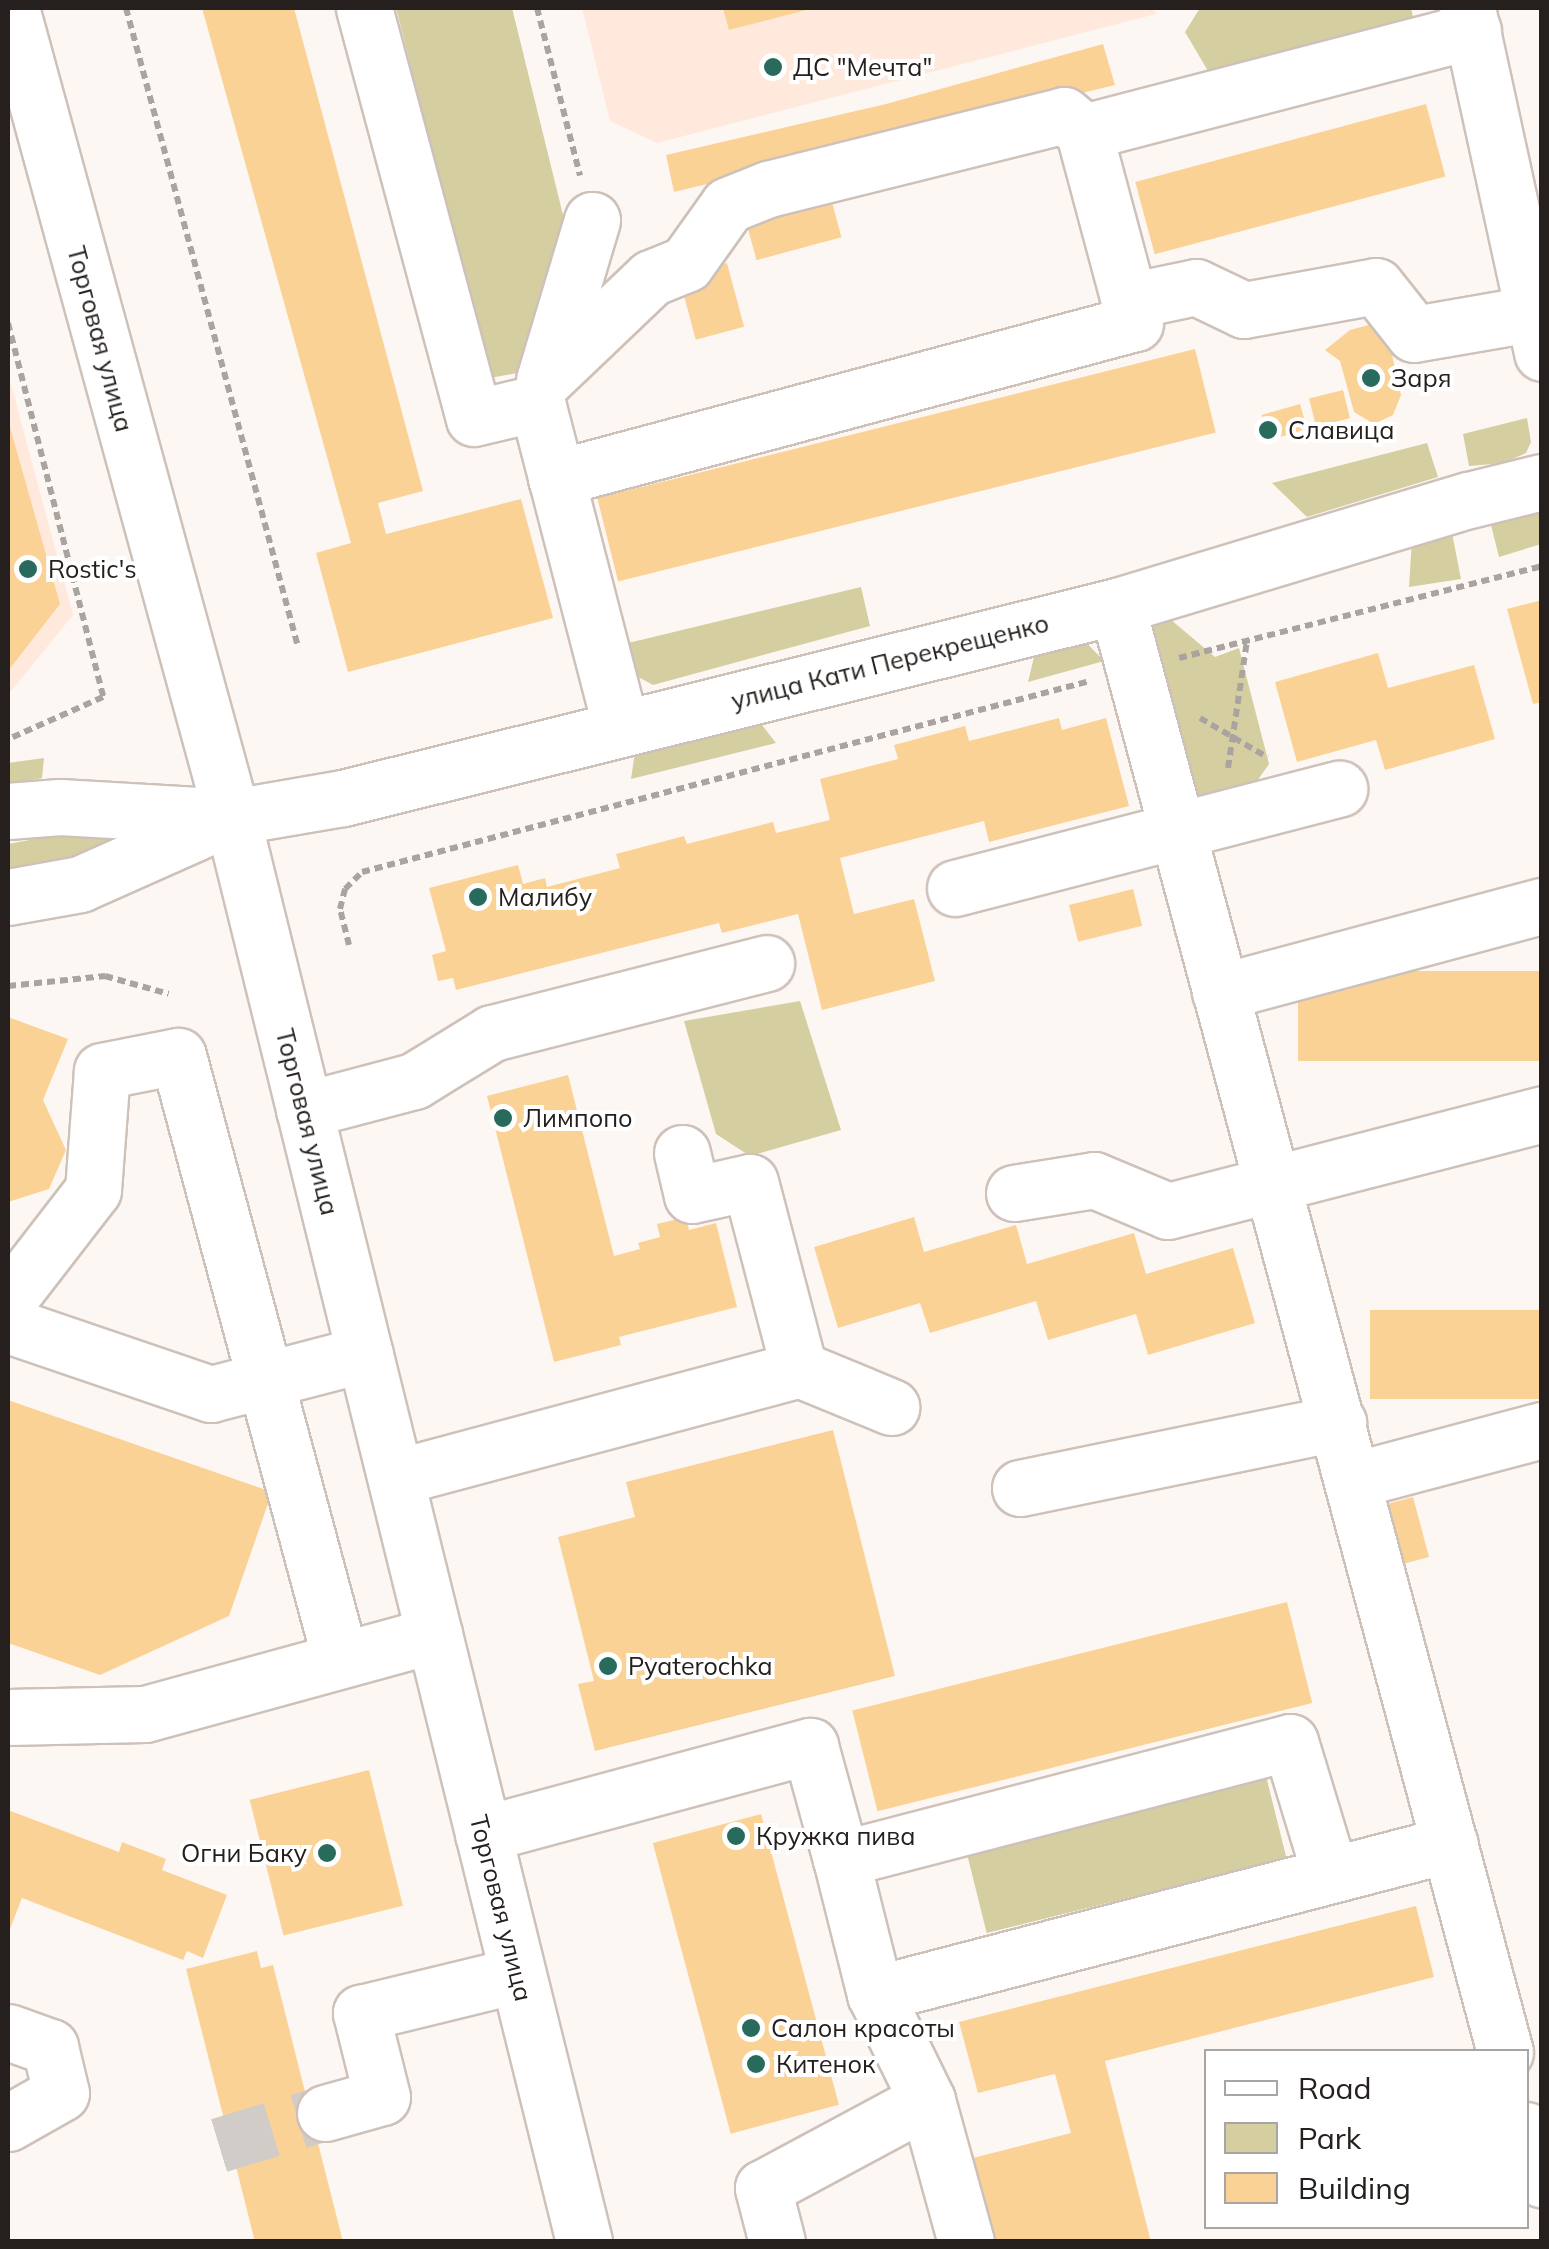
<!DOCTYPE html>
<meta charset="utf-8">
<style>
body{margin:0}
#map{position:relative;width:1549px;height:2249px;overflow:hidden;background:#fdf7f4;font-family:Mulish,sans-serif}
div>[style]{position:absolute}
.built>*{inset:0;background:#fee9dc}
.green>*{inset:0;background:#d4cea1;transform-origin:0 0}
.building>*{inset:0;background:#fbd296;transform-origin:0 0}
.minor-tunnel>*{height:55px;margin-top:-27.5px;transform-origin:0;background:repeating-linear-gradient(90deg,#d2ccc9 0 55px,transparent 0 83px)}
.path>*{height:6px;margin-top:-3px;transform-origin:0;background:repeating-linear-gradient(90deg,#aaa4a1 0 8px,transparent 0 13px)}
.roads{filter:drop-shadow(2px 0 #cec1b9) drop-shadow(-2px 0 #cec1b9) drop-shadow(0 2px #cec1b9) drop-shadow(0 -2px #cec1b9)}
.minor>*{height:55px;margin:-27.5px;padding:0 27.5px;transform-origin:27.5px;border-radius:27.5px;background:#fff}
.dots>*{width:28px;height:28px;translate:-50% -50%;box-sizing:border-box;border:5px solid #fff;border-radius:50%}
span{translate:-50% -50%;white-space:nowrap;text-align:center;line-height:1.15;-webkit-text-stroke:8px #fff;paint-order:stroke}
.poi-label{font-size:25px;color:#25201d}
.left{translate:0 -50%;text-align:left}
.right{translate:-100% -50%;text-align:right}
.street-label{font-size:25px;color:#25201d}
.frame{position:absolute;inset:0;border:10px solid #25201d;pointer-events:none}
.legend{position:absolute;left:1204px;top:2049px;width:325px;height:180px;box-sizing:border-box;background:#fff;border:2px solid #a8a6a5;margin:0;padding:12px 18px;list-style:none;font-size:30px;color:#25201d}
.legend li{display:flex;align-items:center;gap:20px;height:50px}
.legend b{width:50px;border:2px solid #a8a6a5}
</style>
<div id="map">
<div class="built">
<i style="clip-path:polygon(582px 8px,1154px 8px,1156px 14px,657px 143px,610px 121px)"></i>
<i style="clip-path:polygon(8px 373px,73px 615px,8px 695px)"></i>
</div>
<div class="green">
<i style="clip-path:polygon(396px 8px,512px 8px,566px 227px,533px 370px,490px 378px)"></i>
<i style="clip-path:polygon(1200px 8px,1411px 8px,1416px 30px,1208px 71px,1185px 32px)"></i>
<i style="clip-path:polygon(1527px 418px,1531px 442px,1526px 453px,1504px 463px,1469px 466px,1463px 434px)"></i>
<i style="clip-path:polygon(1427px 443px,1438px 477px,1307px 517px,1272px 483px)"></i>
<i style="clip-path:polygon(1541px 507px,1541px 544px,1499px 557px,1490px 521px)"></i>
<i style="clip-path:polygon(1451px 528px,1461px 579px,1409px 587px,1412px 539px)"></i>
<i style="clip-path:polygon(861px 587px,870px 626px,653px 685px,629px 672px,624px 644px)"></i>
<i style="clip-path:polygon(1157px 608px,1215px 657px,1239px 648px,1269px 764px,1245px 798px,1207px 806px,1185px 792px,1146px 633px)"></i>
<i style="clip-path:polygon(1073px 629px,1104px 661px,1028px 682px,1038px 640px)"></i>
<i style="clip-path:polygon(752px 712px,776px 743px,631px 779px,637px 738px)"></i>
<i style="clip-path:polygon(44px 758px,42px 778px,8px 785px,8px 763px)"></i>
<i style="clip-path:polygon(94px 828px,128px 832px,98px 856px,8px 871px,8px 844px)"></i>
<i style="clip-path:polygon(800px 1001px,841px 1130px,750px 1156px,716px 1134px,684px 1021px)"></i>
<i style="left:1265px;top:1772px;width:89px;height:309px;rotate:76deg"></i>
</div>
<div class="building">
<i style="clip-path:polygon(202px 8px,294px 8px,423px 491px,378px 503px,386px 534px,521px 499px,553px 618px,348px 672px,316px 553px,351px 543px)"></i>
<i style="clip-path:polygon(723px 8px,810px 8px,810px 9px,729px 30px)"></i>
<i style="clip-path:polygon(1103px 44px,1115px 85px,674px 192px,666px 155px,886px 104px)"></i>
<i style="left:1426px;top:104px;width:75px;height:301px;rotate:75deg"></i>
<i style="left:829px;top:191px;width:48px;height:88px;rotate:75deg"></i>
<i style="left:727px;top:263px;width:66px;height:50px;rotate:75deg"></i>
<i style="clip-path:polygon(1380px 322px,1402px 332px,1391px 350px,1401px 395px,1393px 415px,1374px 424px,1354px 412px,1340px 361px,1325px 350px,1350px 330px)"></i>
<i style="left:1195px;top:349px;width:86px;height:616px;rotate:76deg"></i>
<i style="left:1343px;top:390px;width:29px;height:35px;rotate:76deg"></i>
<i style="left:1300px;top:404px;width:26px;height:40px;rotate:74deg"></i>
<i style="clip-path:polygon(8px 420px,60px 604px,8px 671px)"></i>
<i style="clip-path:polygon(1542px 600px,1542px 702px,1533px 704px,1507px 609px)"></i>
<i style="clip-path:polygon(1378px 653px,1388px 688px,1474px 665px,1495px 739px,1385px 770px,1376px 740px,1297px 762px,1275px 682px)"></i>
<i style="clip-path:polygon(1059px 718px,1062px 730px,1106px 718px,1129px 806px,989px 842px,984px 821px,840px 858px,854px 914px,914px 899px,935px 981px,822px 1010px,798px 914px,722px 933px,719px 923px,456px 990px,453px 978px,438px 981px,432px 955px,446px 951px,429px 888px,518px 865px,523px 884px,545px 878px,547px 887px,620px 868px,616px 854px,684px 836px,687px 844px,773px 822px,776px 833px,830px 820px,820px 779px,898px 759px,894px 745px,965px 726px,969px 741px)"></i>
<i style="left:1133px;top:889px;width:38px;height:66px;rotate:76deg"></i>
<i style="left:1542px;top:971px;width:90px;height:244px;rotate:90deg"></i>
<i style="clip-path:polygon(8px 1017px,68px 1039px,43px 1100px,66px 1150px,49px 1189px,8px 1202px)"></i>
<i style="clip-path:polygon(568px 1075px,614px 1256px,640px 1249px,638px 1243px,660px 1237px,657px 1224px,686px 1217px,689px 1230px,716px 1223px,737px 1307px,619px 1337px,621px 1345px,554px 1362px,487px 1096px)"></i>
<i style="clip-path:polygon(914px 1217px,924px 1252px,1016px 1225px,1027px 1264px,1134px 1233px,1146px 1274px,1233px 1248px,1255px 1323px,1148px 1355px,1136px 1314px,1048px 1340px,1036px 1301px,930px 1333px,920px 1303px,838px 1328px,814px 1247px)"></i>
<i style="left:1542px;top:1310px;width:89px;height:172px;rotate:90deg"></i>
<i style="clip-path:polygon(8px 1400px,272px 1492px,229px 1616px,100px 1675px,8px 1643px)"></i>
<i style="clip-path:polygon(833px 1430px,895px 1676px,595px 1751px,578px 1684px,594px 1681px,558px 1537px,635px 1517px,626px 1482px)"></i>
<i style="left:1413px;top:1497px;width:62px;height:36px;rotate:75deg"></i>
<i style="left:1287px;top:1602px;width:104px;height:448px;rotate:76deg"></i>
<i style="left:369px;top:1770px;width:140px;height:123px;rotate:76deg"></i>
<i style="clip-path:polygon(8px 1810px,119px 1852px,122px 1842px,166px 1859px,162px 1870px,227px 1895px,203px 1958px,187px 1951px,183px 1960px,22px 1898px,8px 1934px)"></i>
<i style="left:761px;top:1814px;width:301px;height:112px;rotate:75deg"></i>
<i style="clip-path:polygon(1416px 1906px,1434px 1977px,1105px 2061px,1151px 2242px,991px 2242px,969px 2159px,1071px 2133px,1055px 2074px,978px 2093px,959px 2022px)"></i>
<i style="clip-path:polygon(257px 1951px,261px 1968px,273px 1965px,343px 2242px,255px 2242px,186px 1969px)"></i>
</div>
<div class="minor-tunnel">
<i style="left:219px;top:2145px;width:111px;rotate:-16.8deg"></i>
</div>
<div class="path">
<i style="left:126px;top:8px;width:662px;rotate:74.93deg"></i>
<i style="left:537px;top:8px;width:173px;rotate:75.6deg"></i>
<i style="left:8px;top:323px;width:386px;rotate:75.7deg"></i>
<i style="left:103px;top:697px;width:104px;rotate:156.1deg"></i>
<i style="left:1179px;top:658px;width:374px;rotate:-14.2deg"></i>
<i style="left:1200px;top:718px;width:78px;rotate:30.2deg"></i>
<i style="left:1228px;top:768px;width:128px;rotate:-81.5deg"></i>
<i style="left:349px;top:945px;width:37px;rotate:-104deg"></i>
<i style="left:340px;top:909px;width:21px;rotate:-76deg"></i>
<i style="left:345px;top:889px;width:24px;rotate:-45deg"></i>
<i style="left:362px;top:872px;width:753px;rotate:-14.7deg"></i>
<i style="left:8px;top:986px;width:98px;rotate:-5.9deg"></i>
<i style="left:105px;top:976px;width:66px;rotate:15.7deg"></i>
</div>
<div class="roads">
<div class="minor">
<i style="left:11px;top:8px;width:839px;rotate:74.72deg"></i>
<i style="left:232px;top:817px;width:1468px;rotate:76.12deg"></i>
<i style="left:364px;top:8px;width:424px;rotate:75deg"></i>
<i style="left:474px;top:418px;width:65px;rotate:-13.4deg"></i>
<i style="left:537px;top:403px;width:336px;rotate:75.5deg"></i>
<i style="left:1467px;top:8px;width:353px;rotate:77.7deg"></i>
<i style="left:1129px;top:301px;width:68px;rotate:-11.8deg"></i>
<i style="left:1196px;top:287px;width:53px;rotate:25.6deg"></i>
<i style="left:1244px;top:310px;width:134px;rotate:-10.3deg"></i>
<i style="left:1376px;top:286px;width:61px;rotate:51.6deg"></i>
<i style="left:1414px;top:334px;width:118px;rotate:-9.8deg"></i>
<i style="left:545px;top:377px;width:164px;rotate:-73.3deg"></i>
<i style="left:544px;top:380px;width:148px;rotate:-43.6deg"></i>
<i style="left:651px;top:278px;width:38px;rotate:-22deg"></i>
<i style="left:686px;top:264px;width:72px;rotate:-54.6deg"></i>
<i style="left:728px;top:205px;width:43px;rotate:-21.8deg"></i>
<i style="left:768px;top:189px;width:305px;rotate:-14deg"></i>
<i style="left:1064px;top:115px;width:26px;rotate:40deg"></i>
<i style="left:556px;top:478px;width:599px;rotate:-14.99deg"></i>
<i style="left:1135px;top:323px;width:198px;rotate:-105deg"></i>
<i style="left:1084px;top:132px;width:402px;rotate:-14.6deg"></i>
<i style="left:1117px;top:606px;width:1497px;rotate:74.98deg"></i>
<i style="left:8px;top:811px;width:52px;rotate:-4.4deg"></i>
<i style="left:60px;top:807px;width:172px;rotate:3.3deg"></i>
<i style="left:232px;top:817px;width:113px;rotate:-9.7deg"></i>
<i style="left:343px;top:798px;width:797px;rotate:-13.93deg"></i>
<i style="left:1117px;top:606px;width:368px;rotate:-16.8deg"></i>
<i style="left:1469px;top:500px;width:75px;rotate:-13.9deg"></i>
<i style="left:955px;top:888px;width:397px;rotate:-14.5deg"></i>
<i style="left:8px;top:897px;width:73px;rotate:-10.2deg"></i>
<i style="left:80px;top:884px;width:158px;rotate:-24deg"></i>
<i style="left:1220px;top:992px;width:333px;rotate:-15deg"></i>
<i style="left:304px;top:1110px;width:114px;rotate:-14.8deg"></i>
<i style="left:414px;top:1081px;width:92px;rotate:-31.6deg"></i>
<i style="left:492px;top:1033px;width:283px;rotate:-14.3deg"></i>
<i style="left:682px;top:1153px;width:43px;rotate:76.6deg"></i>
<i style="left:692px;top:1195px;width:59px;rotate:-12.6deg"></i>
<i style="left:750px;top:1182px;width:193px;rotate:75.3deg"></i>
<i style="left:1014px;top:1193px;width:81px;rotate:-9.2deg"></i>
<i style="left:1094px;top:1180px;width:80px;rotate:22.7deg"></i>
<i style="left:1168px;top:1211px;width:386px;rotate:-14.5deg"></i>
<i style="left:8px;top:1300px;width:139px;rotate:-52.3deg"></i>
<i style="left:93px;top:1190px;width:119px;rotate:-85.7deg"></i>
<i style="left:102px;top:1071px;width:77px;rotate:-11.2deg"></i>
<i style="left:178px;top:1056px;width:623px;rotate:74.94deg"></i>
<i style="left:8px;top:1325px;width:214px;rotate:18.8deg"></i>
<i style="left:211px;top:1394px;width:159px;rotate:-14.6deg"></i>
<i style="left:397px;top:1477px;width:416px;rotate:-15deg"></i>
<i style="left:799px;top:1369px;width:100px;rotate:22.4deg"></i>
<i style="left:1354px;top:1480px;width:195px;rotate:-14.9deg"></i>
<i style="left:1020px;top:1488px;width:325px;rotate:-11.6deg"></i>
<i style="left:8px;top:1717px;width:137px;rotate:-1.3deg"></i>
<i style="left:145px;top:1714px;width:300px;rotate:-15.3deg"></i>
<i style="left:483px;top:1834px;width:339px;rotate:-15.1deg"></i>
<i style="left:810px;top:1746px;width:117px;rotate:74.7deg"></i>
<i style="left:875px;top:1994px;width:139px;rotate:-104.1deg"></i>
<i style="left:841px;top:1859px;width:464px;rotate:-14.6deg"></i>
<i style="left:1290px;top:1742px;width:138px;rotate:73.1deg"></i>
<i style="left:8px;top:2032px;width:45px;rotate:19.7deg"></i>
<i style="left:50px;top:2047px;width:47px;rotate:76.6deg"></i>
<i style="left:61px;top:2093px;width:61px;rotate:150.5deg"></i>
<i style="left:325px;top:2113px;width:59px;rotate:-15.7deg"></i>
<i style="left:382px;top:2097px;width:87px;rotate:-104deg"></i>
<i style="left:361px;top:2013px;width:161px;rotate:-13.7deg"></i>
<i style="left:1526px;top:2130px;width:52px;rotate:71.9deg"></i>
<i style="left:777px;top:2242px;width:56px;rotate:-104.5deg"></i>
<i style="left:763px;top:2188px;width:186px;rotate:-28.2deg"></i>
<i style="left:966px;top:2242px;width:147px;rotate:-105.4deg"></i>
<i style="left:927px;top:2100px;width:118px;rotate:-116.1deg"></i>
<i style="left:875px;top:1994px;width:594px;rotate:-14.62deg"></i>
</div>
</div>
<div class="dots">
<i style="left:773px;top:67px;background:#286a5b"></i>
<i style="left:1371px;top:378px;background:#286a5b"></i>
<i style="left:1268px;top:430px;background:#286a5b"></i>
<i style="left:28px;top:569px;background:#286a5b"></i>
<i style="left:478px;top:897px;background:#286a5b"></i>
<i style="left:503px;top:1118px;background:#286a5b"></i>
<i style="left:608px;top:1666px;background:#286a5b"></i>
<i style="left:736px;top:1836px;background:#286a5b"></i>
<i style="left:327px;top:1853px;background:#286a5b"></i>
<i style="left:751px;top:2028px;background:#286a5b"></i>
<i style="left:756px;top:2064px;background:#286a5b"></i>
</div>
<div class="poi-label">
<span class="left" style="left:793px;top:67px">ДС "Мечта"</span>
<span class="left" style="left:1391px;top:378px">Заря</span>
<span class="left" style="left:1288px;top:430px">Славица</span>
<span class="left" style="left:48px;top:569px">Rostic's</span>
<span class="left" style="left:498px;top:897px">Малибу</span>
<span class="left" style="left:523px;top:1118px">Лимпопо</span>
<span class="left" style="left:628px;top:1666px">Pyaterochka</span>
<span class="left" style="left:756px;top:1836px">Кружка пива</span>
<span class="right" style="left:307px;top:1853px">Огни Баку</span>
<span class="left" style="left:771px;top:2028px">Салон красоты</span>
<span class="left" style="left:776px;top:2064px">Китенок</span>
</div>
<div class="street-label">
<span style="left:100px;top:339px;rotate:75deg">Торговая улица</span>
<span style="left:890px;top:662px;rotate:-14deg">улица Кати Перекрещенко</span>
<span style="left:307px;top:1122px;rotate:76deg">Торговая улица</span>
<span style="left:501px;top:1908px;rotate:76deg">Торговая улица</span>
</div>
<div class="frame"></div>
<ul class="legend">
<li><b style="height:12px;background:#fff"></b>Road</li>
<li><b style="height:28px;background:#d4cea1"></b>Park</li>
<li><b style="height:28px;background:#fbd296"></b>Building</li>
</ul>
</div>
